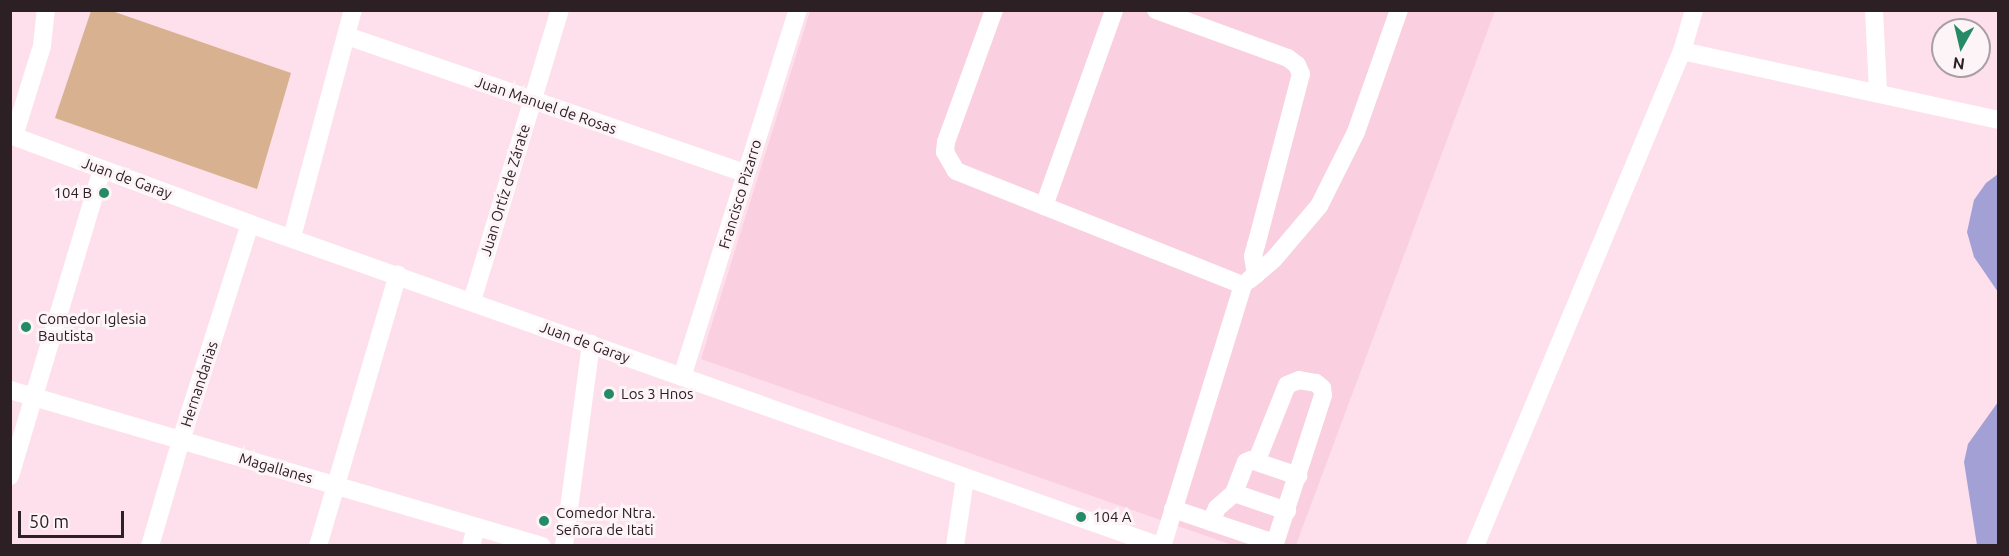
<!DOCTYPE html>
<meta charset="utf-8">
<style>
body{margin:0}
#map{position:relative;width:2009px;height:556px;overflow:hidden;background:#fde0eb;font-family:Ubuntu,sans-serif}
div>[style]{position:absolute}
.built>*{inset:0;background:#facfdf}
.green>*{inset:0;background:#d7b190}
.water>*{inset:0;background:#a2a0d5}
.minor>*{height:18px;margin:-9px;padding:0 9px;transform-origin:9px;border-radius:9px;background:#fff}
.dots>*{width:16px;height:16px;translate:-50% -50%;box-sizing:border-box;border:3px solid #fcf4f7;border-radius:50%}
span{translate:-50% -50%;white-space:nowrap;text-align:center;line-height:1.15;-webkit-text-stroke:6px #fcf4f7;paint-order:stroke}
.street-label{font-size:15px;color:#2d2025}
.poi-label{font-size:15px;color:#2d2025}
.right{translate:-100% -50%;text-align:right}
.left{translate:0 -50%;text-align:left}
.frame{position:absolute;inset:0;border:12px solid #2d2025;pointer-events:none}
.north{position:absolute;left:1931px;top:18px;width:60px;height:60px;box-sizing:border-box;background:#fcf4f7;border:2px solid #a99fa3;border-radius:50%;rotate:188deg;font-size:16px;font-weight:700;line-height:24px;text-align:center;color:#2d2025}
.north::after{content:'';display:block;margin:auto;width:21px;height:27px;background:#258b66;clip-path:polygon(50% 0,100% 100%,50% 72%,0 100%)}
.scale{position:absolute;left:18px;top:511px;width:106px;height:27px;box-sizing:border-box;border:3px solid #2d2025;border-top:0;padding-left:8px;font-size:18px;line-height:21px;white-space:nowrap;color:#2d2025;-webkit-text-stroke:4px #fcf4f7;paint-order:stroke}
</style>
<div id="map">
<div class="built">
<i style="clip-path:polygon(810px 11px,1495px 11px,1296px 545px,1232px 545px,701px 359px)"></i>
</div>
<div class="green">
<i style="clip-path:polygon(91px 11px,112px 11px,291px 73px,257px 189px,55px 118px)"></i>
</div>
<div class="water">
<i style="clip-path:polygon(1998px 174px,1998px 292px,1974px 257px,1967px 232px,1974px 200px,1986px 183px)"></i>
<i style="clip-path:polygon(1998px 402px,1998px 545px,1977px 545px,1964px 462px,1968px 444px)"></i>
</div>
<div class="minor">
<i style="left:994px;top:10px;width:140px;rotate:110deg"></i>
<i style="left:946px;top:142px;width:10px;rotate:96deg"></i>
<i style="left:945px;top:152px;width:22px;rotate:60deg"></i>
<i style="left:956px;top:171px;width:309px;rotate:21.7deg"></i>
<i style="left:1243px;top:285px;width:273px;rotate:107.2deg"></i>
<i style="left:1156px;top:10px;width:140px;rotate:20deg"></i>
<i style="left:1288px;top:58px;width:11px;rotate:38deg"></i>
<i style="left:1297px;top:65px;width:10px;rotate:66deg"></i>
<i style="left:1301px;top:74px;width:177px;rotate:104.7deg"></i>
<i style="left:1256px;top:245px;width:11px;rotate:105deg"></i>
<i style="left:1253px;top:256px;width:19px;rotate:81deg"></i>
<i style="left:1874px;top:10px;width:83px;rotate:87.2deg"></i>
<i style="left:347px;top:36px;width:422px;rotate:19deg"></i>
<i style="left:1682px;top:51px;width:323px;rotate:12.3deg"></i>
<i style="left:10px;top:135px;width:256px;rotate:20.3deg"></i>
<i style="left:250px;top:224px;width:965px;rotate:19.49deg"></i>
<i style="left:14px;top:136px;width:94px;rotate:-72.7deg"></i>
<i style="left:42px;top:46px;width:36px;rotate:-84deg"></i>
<i style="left:1044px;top:206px;width:208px;rotate:-70.3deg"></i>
<i style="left:292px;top:237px;width:235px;rotate:-75deg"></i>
<i style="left:1249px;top:280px;width:31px;rotate:-40deg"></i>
<i style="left:1273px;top:260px;width:71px;rotate:-49.6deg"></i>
<i style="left:1319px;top:206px;width:83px;rotate:-63.4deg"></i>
<i style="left:1356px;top:132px;width:129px;rotate:-70.6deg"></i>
<i style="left:472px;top:301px;width:304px;rotate:-73.2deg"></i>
<i style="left:682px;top:377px;width:385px;rotate:-72.5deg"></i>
<i style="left:10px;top:390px;width:554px;rotate:16.34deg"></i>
<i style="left:10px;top:476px;width:320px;rotate:-73.3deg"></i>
<i style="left:1234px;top:493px;width:56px;rotate:18.8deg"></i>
<i style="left:1173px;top:509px;width:103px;rotate:18.6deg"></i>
<i style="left:1271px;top:542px;width:5px;rotate:-22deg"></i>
<i style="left:1276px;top:540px;width:152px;rotate:-72deg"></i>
<i style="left:1323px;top:395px;width:7px;rotate:-98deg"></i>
<i style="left:1322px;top:388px;width:8px;rotate:-140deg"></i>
<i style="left:1316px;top:383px;width:17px;rotate:-170deg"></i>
<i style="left:1299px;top:380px;width:13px;rotate:157deg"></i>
<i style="left:1287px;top:385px;width:81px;rotate:111.8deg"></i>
<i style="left:1211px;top:522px;width:15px;rotate:-67deg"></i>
<i style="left:1217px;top:508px;width:23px;rotate:-41deg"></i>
<i style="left:1234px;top:493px;width:33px;rotate:-69deg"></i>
<i style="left:1246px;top:462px;width:5px;rotate:-22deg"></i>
<i style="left:1251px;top:460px;width:50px;rotate:18.8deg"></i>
<i style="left:150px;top:546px;width:110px;rotate:-73.7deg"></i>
<i style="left:181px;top:440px;width:227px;rotate:-72.3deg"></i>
<i style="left:318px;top:546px;width:283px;rotate:-73.6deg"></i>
<i style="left:471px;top:546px;width:20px;rotate:-75deg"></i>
<i style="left:564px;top:546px;width:204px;rotate:-82.4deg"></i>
<i style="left:955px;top:546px;width:69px;rotate:-81.6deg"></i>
<i style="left:1475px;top:546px;width:537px;rotate:-67.31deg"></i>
<i style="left:1682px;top:51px;width:43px;rotate:-73.7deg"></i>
</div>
<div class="dots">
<i style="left:104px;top:193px;background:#258b66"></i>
<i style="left:26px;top:327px;background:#258b66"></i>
<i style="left:609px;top:394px;background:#258b66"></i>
<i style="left:1081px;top:517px;background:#258b66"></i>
<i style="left:544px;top:521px;background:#258b66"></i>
</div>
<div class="street-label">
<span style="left:546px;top:105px;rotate:19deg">Juan Manuel de Rosas</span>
<span style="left:127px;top:178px;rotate:20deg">Juan de Garay</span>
<span style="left:505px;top:190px;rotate:-73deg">Juan Ortíz de Zárate</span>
<span style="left:740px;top:194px;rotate:-73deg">Francisco Pizarro</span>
<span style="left:585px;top:342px;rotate:20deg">Juan de Garay</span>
<span style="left:199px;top:384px;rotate:-72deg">Hernandarias</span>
<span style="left:276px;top:468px;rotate:16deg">Magallanes</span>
</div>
<div class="poi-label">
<span class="right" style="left:92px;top:193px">104 B</span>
<span class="left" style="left:38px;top:327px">Comedor Iglesia<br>Bautista</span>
<span class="left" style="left:621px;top:394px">Los 3 Hnos</span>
<span class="left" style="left:556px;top:521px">Comedor Ntra.<br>Señora de Itati</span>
<span class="left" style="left:1093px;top:517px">104 A</span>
</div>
<div class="frame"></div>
<div class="north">N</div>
<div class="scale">50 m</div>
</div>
